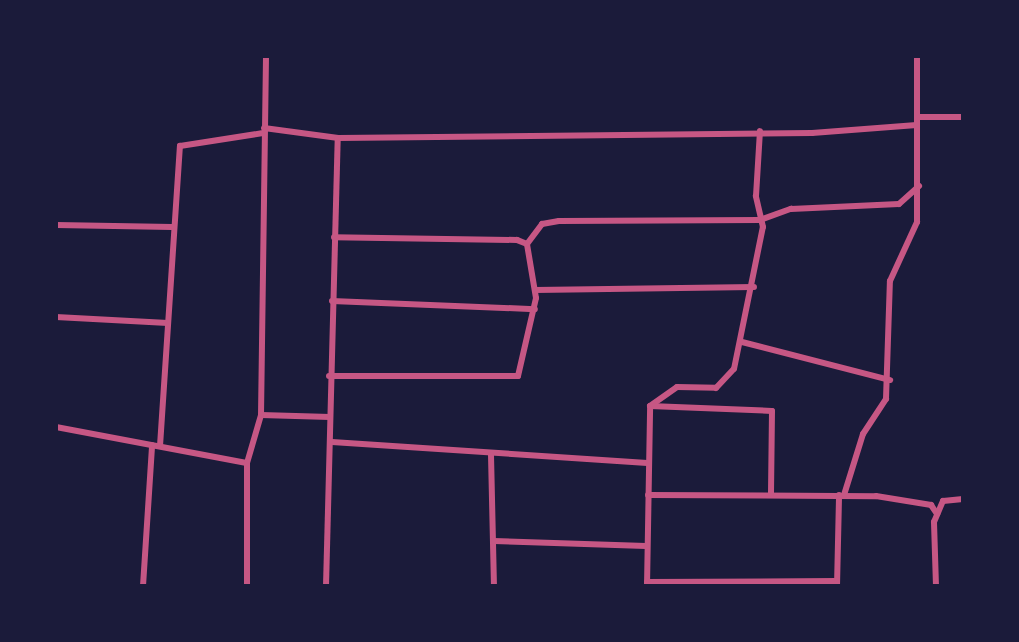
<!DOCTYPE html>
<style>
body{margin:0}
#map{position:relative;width:1019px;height:642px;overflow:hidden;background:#1b1b3a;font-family:Rubik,sans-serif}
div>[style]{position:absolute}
.minor>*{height:6px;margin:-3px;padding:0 3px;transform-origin:3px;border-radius:3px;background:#c65784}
span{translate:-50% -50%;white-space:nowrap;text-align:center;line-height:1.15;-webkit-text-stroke:8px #1b1b3a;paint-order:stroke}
.frame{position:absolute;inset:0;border:58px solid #1b1b3a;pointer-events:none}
</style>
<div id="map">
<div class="minor">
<i style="left:917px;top:117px;width:46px"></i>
<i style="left:264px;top:128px;width:75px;rotate:7.7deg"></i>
<i style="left:338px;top:138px;width:474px;rotate:-0.6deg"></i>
<i style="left:812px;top:133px;width:105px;rotate:-4.4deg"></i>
<i style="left:56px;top:225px;width:116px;rotate:1deg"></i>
<i style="left:527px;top:244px;width:25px;rotate:-53deg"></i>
<i style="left:542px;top:224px;width:17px;rotate:-10deg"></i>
<i style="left:559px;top:221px;width:201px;rotate:-0.3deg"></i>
<i style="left:760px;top:220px;width:33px;rotate:-20deg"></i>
<i style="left:791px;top:209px;width:108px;rotate:-2.7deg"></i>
<i style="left:899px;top:204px;width:27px;rotate:-42deg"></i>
<i style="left:535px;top:290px;width:219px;rotate:-0.8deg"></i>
<i style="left:332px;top:301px;width:203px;rotate:2.3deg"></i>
<i style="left:56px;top:317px;width:112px;rotate:3.1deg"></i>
<i style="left:742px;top:342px;width:153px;rotate:14.4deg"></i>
<i style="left:329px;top:376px;width:189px"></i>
<i style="left:518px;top:376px;width:80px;rotate:-77deg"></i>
<i style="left:536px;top:298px;width:55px;rotate:-99.5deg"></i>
<i style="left:527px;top:244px;width:11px;rotate:-158deg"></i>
<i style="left:517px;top:240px;width:183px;rotate:-179.1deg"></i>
<i style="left:650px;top:406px;width:33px;rotate:-35deg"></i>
<i style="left:677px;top:387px;width:39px;rotate:1deg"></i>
<i style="left:716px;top:388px;width:26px;rotate:-47deg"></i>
<i style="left:734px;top:369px;width:145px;rotate:-78.5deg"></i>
<i style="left:763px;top:227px;width:32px;rotate:-103deg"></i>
<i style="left:756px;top:196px;width:65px;rotate:-86.5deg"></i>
<i style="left:261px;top:415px;width:69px;rotate:1.7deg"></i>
<i style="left:56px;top:427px;width:194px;rotate:10.7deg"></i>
<i style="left:332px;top:442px;width:316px;rotate:3.8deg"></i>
<i style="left:160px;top:446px;width:301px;rotate:-86.2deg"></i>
<i style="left:180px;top:146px;width:84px;rotate:-8.9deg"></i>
<i style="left:491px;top:455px;width:131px;rotate:88.7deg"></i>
<i style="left:648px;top:495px;width:228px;rotate:0.3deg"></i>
<i style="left:876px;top:496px;width:56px;rotate:9.3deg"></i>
<i style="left:931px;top:505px;width:11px;rotate:56deg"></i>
<i style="left:844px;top:495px;width:64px;rotate:-72.7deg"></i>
<i style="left:863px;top:434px;width:42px;rotate:-56.7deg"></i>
<i style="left:886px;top:399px;width:118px;rotate:-88.1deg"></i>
<i style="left:890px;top:281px;width:65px;rotate:-65.4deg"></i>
<i style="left:917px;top:222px;width:166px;rotate:-90deg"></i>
<i style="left:494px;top:541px;width:152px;rotate:1.9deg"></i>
<i style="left:647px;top:582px;width:190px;rotate:-0.3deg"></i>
<i style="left:143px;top:586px;width:141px;rotate:-86.3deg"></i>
<i style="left:247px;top:586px;width:123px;rotate:-90deg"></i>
<i style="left:247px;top:463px;width:50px;rotate:-73.7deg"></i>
<i style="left:261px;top:415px;width:359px;rotate:-89.2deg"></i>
<i style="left:326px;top:586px;width:448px;rotate:-88.5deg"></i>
<i style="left:647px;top:586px;width:180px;rotate:-89deg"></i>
<i style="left:650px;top:406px;width:122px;rotate:2.3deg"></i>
<i style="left:772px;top:411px;width:82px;rotate:90.7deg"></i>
<i style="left:837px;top:586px;width:91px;rotate:-88.7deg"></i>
<i style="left:936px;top:586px;width:64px;rotate:-91.8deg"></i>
<i style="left:934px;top:522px;width:23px;rotate:-67deg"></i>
<i style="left:943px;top:501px;width:20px;rotate:-6deg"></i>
</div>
<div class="frame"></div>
</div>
